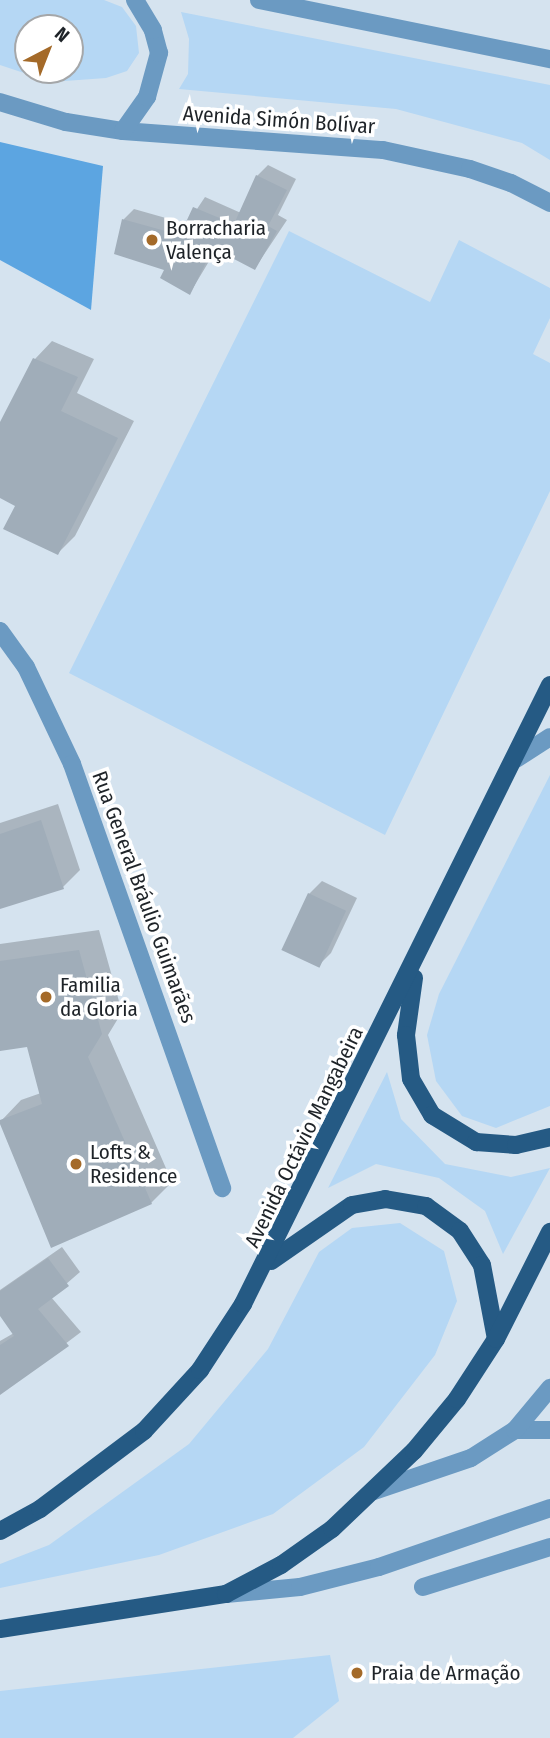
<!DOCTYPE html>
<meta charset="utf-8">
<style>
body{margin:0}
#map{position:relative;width:550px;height:1738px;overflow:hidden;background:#d5e3ef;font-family:"Fira Sans Condensed",sans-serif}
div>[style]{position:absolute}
.green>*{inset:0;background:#b5d7f4}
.forest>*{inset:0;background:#5ca5e1}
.shadow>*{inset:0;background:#0003}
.building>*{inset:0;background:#a0adb9;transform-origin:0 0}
.minor>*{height:18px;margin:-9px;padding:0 9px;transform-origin:9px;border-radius:9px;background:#6b9ac2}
.major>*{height:18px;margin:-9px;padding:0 9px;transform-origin:9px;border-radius:9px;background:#255a84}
.dots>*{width:19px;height:19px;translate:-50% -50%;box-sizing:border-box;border:4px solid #fff;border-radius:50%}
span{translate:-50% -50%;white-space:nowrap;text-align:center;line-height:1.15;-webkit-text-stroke:7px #fff;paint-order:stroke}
.street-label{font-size:21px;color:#1e2328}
.poi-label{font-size:21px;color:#1e2328}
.left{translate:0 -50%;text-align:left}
.north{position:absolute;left:14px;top:14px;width:70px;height:70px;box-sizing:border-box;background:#fff;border:2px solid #a5a7a9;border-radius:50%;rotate:42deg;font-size:19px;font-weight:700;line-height:28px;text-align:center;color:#1e2328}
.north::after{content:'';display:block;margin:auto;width:24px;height:32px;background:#a46a29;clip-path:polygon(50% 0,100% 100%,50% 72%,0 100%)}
</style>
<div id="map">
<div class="green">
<i style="clip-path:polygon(evenodd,0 0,104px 0,122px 7px,136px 26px,139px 53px,127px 71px,106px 78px,51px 82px,0 65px,0 0,28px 28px,70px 28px,70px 70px,28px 70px,28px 28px)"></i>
<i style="clip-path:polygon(181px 12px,550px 85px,550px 160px,522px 143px,396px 109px,179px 89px,188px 74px,189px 39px)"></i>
<i style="clip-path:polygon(289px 231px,430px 302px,459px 240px,550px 288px,550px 318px,533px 354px,550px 363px,550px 491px,385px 835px,69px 673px)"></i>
<i style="clip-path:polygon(550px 775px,550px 1106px,496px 1128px,462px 1116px,436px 1081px,427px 1035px,439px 994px)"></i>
<i style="clip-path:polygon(387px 1072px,401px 1119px,445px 1164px,511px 1177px,550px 1168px,503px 1254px,485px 1211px,439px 1178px,376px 1164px,328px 1188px)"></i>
<i style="clip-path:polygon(400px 1223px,444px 1251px,457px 1301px,435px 1355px,364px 1447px,273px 1514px,159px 1555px,0 1588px,0 1564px,49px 1545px,189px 1444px,268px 1349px,319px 1252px,352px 1228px)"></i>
<i style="clip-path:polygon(330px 1655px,339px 1701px,293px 1738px,0 1738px,0 1691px)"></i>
</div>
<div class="forest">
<i style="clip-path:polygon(0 142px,103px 166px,91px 310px,0 260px)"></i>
</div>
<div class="shadow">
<i style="clip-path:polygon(268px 165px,296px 179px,278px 215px,287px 220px,255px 268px,217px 248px,190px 293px,166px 269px,116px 253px,124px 219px,134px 209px,187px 224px,205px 197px,241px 213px,257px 176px)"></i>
<i style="clip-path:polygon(52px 341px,94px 359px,77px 393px,134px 421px,75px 536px,58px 553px,17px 505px,0 496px,0 426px,35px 359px)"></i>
<i style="clip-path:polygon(58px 804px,80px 870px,63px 887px,0 907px,0 823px)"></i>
<i style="clip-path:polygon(322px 881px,357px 898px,331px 953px,318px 966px,309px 894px)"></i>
<i style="clip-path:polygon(99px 930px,122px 1012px,108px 1035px,172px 1182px,151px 1203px,1px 1121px,21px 1100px,41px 1093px,28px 1045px,0 1049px,0 944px)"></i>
<i style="clip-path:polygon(62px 1247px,80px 1272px,51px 1297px,81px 1332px,0 1393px,0 1341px,14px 1333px,0 1313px,0 1290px)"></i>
</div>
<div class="building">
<i style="clip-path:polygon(256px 175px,287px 190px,268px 226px,277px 231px,255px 270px,213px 248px,190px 295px,160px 278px,164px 270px,114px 254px,122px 219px,180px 235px,193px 207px,234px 224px)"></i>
<i style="clip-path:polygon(33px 358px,78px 377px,61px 411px,118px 438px,58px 555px,3px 529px,15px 506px,0 498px,0 422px)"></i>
<i style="clip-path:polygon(41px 820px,64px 889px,0 909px,0 834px)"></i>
<i style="left:308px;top:893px;width:42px;height:63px;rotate:25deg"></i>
<i style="clip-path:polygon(79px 950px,102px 1034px,88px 1057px,152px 1204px,51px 1248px,0 1124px,0 1120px,42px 1104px,27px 1047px,0 1051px,0 961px)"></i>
<i style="clip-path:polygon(48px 1258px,69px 1286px,38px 1309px,69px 1346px,0 1395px,0 1345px,14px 1336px,0 1316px,0 1291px)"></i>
</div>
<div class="minor">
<i style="left:259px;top:0;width:297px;rotate:11.5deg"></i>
<i style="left:0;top:102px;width:69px;rotate:16.9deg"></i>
<i style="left:66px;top:122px;width:58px;rotate:9deg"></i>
<i style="left:123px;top:131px;width:261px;rotate:4.2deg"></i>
<i style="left:383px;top:150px;width:89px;rotate:12.3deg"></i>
<i style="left:470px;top:169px;width:43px;rotate:18.9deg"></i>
<i style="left:511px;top:183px;width:44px;rotate:27.1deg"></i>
<i style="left:123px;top:131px;width:42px;rotate:-54.8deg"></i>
<i style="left:147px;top:97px;width:46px;rotate:-74.7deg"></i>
<i style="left:159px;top:53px;width:24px;rotate:-105deg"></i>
<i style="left:153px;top:30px;width:35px;rotate:-121deg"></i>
<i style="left:0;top:631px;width:44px;rotate:54.2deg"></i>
<i style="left:26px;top:667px;width:107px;rotate:64.6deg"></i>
<i style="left:72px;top:764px;width:450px;rotate:70.5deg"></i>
<i style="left:516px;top:759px;width:40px;rotate:-32.9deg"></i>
<i style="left:515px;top:1430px;width:35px"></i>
<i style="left:374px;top:1491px;width:102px;rotate:-18.8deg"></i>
<i style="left:471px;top:1458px;width:52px;rotate:-32.5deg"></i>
<i style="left:515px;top:1430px;width:55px;rotate:-50.2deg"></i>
<i style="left:423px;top:1587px;width:133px;rotate:-17.5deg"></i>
<i style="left:226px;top:1594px;width:74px;rotate:-5.4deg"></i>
<i style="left:300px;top:1587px;width:81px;rotate:-14.2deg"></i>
<i style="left:379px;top:1567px;width:181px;rotate:-19deg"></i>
</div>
<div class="major">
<i style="left:414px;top:978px;width:58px;rotate:98deg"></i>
<i style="left:406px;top:1035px;width:44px;rotate:83.5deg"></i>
<i style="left:411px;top:1079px;width:42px;rotate:59.7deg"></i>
<i style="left:432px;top:1115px;width:52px;rotate:31.5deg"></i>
<i style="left:476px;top:1142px;width:40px;rotate:4.3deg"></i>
<i style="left:516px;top:1145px;width:35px;rotate:-13deg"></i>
<i style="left:271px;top:1261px;width:98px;rotate:-34.7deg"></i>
<i style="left:352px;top:1205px;width:34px;rotate:-10deg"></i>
<i style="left:385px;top:1199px;width:42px;rotate:9.7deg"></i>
<i style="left:426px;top:1206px;width:42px;rotate:36.3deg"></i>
<i style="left:460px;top:1231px;width:40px;rotate:57.1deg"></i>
<i style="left:482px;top:1265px;width:75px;rotate:79.3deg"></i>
<i style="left:0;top:1531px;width:46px;rotate:-28.8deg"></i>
<i style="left:40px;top:1509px;width:130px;rotate:-36.9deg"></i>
<i style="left:144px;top:1431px;width:83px;rotate:-47.4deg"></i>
<i style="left:200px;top:1370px;width:79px;rotate:-56.9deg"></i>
<i style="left:243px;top:1304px;width:691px;rotate:-63.62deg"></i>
<i style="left:0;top:1629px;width:229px;rotate:-8.8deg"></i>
<i style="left:226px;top:1594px;width:62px;rotate:-27.8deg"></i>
<i style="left:281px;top:1565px;width:62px;rotate:-35.2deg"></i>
<i style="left:332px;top:1529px;width:113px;rotate:-43.6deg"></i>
<i style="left:414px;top:1451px;width:67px;rotate:-50.4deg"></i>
<i style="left:457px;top:1399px;width:72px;rotate:-57deg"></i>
<i style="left:496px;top:1339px;width:120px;rotate:-63.2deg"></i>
</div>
<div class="dots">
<i style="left:152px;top:240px;background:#a46a29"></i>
<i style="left:46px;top:997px;background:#a46a29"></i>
<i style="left:76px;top:1164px;background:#a46a29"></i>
<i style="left:357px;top:1673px;background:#a46a29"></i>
</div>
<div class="street-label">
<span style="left:279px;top:120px;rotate:4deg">Avenida Simón Bolívar</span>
<span style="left:144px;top:897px;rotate:70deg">Rua General Bráulio Guimarães</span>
<span style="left:304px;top:1137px;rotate:-64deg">Avenida Octávio Mangabeira</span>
</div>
<div class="poi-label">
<span class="left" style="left:166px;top:240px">Borracharia<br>Valença</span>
<span class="left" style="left:60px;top:997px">Familia<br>da Gloria</span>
<span class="left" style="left:90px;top:1164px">Lofts &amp;<br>Residence</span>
<span class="left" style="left:371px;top:1673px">Praia de Armação</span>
</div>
<div class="north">N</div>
</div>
